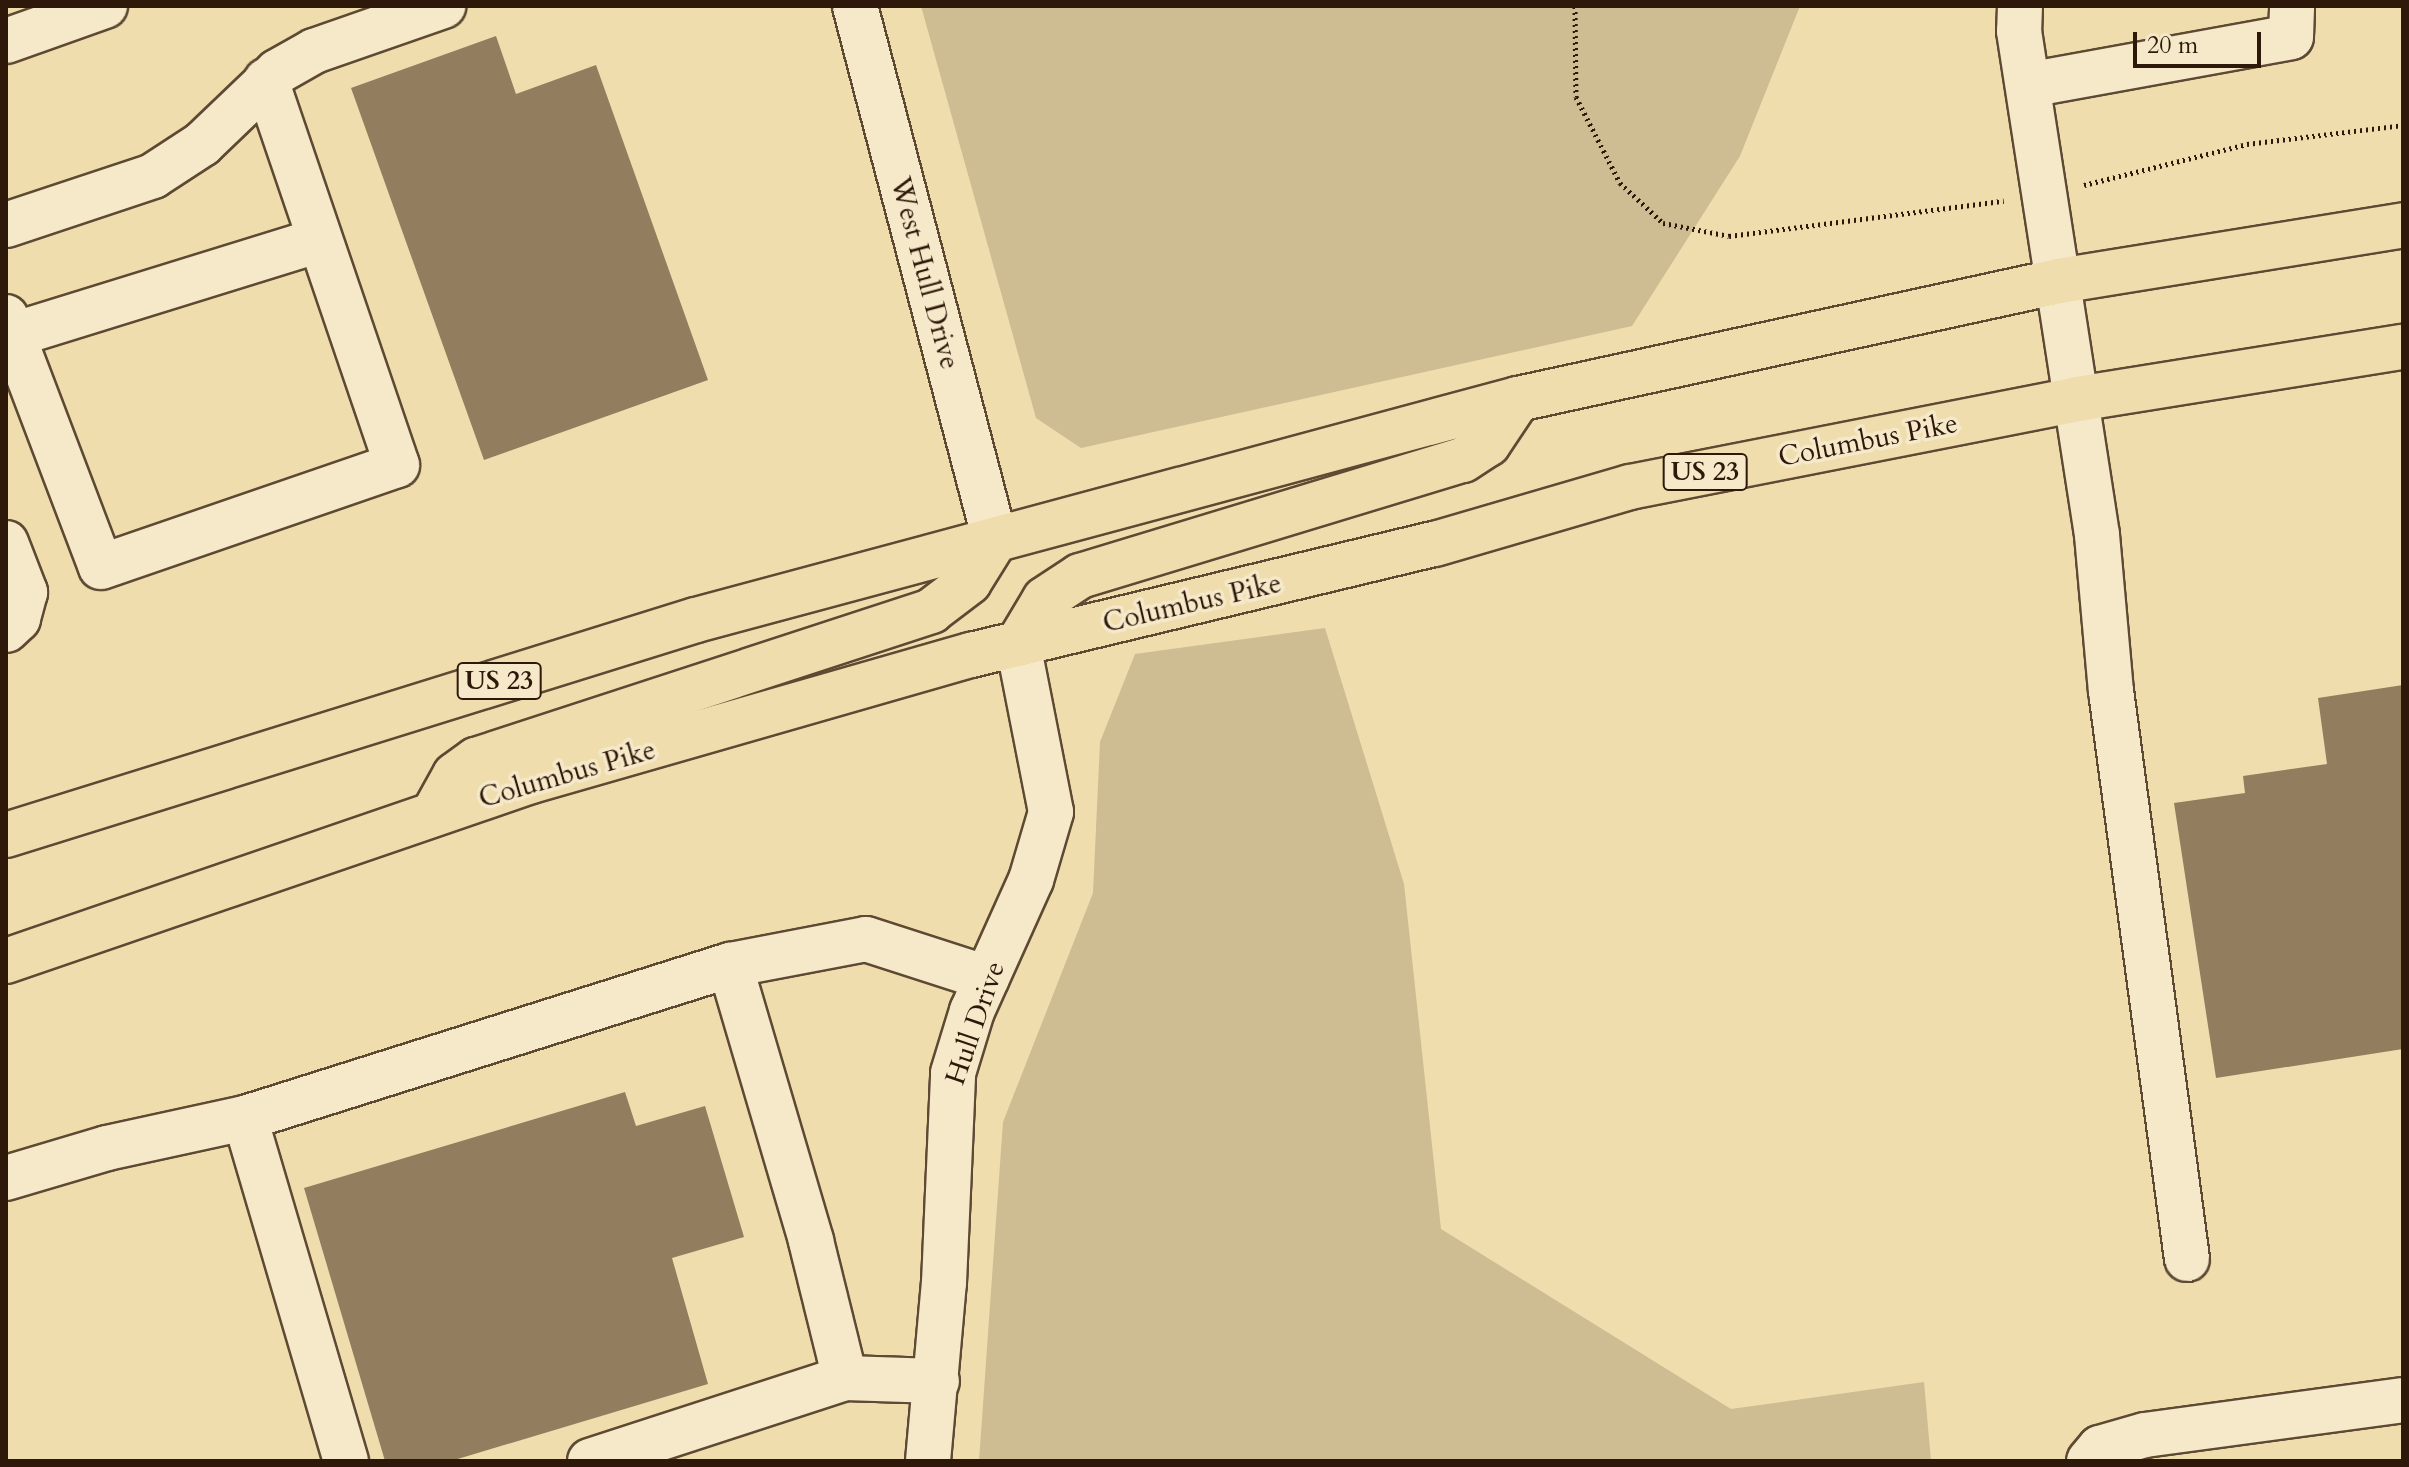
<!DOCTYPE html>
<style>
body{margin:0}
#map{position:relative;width:2409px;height:1467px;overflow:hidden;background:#efddae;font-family:Cardo,serif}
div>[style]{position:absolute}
.green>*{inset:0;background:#cebc92}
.building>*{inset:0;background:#927e5f}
.path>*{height:5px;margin-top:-2.5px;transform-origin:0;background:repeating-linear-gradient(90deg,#2e180a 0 2px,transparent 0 6px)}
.roads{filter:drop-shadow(2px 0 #5e4933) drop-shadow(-2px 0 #5e4933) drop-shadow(0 2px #5e4933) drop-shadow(0 -2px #5e4933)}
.minor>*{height:44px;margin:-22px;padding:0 22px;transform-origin:22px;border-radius:22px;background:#f5e9ca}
.highway>*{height:44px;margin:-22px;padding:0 22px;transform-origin:22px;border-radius:22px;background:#efddae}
span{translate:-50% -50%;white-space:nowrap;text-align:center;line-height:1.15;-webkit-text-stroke:7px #f5e9ca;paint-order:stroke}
.shield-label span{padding:2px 6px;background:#f5e9ca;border:2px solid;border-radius:6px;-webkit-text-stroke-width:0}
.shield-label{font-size:26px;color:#2e180a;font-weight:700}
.street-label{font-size:28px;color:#2e180a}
.frame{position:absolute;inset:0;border:8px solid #2e180a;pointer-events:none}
.scale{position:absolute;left:2133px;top:32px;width:128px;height:36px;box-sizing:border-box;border:4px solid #2e180a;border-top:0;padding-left:10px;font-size:24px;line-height:28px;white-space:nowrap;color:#2e180a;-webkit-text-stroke:6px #f5e9ca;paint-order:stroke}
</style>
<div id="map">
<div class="green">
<i style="clip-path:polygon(921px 6px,1800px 6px,1740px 156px,1632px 326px,1081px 448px,1036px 418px)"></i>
<i style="clip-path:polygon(1325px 628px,1404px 884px,1441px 1229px,1731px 1409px,1924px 1382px,1931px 1461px,979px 1461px,1003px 1122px,1093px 893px,1100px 742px,1135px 654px)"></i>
</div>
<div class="building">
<i style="clip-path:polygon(496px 36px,516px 94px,596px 65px,708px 380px,484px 460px,351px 88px)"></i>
<i style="clip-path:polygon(2403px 685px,2403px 1049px,2216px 1078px,2174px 803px,2245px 793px,2243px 776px,2327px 764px,2318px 698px)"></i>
<i style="clip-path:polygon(625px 1092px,636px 1126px,705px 1106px,744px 1237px,672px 1258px,708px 1384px,451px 1461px,385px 1461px,304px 1188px)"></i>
</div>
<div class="path">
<i style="left:1575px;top:6px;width:91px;rotate:89.4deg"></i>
<i style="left:1576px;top:97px;width:97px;rotate:62.9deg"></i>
<i style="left:1620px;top:183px;width:59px;rotate:42.9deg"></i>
<i style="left:1663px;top:223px;width:67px;rotate:11.1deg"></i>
<i style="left:1729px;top:236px;width:277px;rotate:-7.3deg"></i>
<i style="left:2084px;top:185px;width:168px;rotate:-14.1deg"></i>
<i style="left:2247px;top:144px;width:157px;rotate:-6.9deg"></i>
</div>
<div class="roads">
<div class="minor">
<i style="left:855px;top:6px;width:552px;rotate:75.31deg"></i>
<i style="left:2020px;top:6px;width:25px;rotate:92deg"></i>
<i style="left:2019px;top:31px;width:510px;rotate:81.2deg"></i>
<i style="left:2097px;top:535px;width:157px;rotate:84.9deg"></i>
<i style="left:2111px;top:691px;width:573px;rotate:82.38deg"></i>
<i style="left:6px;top:41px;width:105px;rotate:-19.5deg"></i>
<i style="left:2028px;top:85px;width:267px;rotate:-10.3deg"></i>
<i style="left:2291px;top:37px;width:31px;rotate:-88deg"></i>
<i style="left:6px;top:225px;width:155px;rotate:-18.4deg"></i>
<i style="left:153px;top:176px;width:59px;rotate:-33.1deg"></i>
<i style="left:202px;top:144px;width:104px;rotate:-43.8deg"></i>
<i style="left:277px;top:72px;width:43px;rotate:-29.6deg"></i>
<i style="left:314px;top:51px;width:137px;rotate:-19.2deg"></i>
<i style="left:6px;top:317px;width:267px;rotate:69.2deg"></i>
<i style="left:101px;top:567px;width:313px;rotate:-19deg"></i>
<i style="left:397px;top:465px;width:406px;rotate:-108.8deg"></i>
<i style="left:13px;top:335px;width:321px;rotate:-17.2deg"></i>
<i style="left:6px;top:543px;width:53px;rotate:68.8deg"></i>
<i style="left:25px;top:592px;width:28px;rotate:105deg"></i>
<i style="left:18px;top:619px;width:16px;rotate:137deg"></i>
<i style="left:730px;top:965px;width:288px;rotate:73.6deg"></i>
<i style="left:811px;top:1241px;width:141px;rotate:76.1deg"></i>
<i style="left:245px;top:1118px;width:358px;rotate:73.6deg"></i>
<i style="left:6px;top:1178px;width:105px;rotate:-16.5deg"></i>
<i style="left:107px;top:1148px;width:141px;rotate:-12.3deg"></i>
<i style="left:245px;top:1118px;width:509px;rotate:-17.51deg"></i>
<i style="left:730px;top:965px;width:138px;rotate:-10.8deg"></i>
<i style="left:866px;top:939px;width:127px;rotate:17.9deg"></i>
<i style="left:590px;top:1461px;width:268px;rotate:-18deg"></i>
<i style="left:845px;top:1378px;width:92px;rotate:1.9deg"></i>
<i style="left:928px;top:1461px;width:179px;rotate:-84.9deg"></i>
<i style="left:944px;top:1283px;width:210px;rotate:-87.5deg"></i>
<i style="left:953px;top:1073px;width:65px;rotate:-73deg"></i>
<i style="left:972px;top:1011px;width:144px;rotate:-65.8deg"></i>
<i style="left:1031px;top:880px;width:71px;rotate:-73.6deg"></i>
<i style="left:1051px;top:812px;width:171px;rotate:-101.1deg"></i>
<i style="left:2089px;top:1461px;width:17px;rotate:-50deg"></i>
<i style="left:2100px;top:1448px;width:47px;rotate:-16.1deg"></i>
<i style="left:2145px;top:1435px;width:260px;rotate:-7.7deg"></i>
</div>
<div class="highway">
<i style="left:1018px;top:644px;width:52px;rotate:-59deg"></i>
<i style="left:1045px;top:599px;width:42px;rotate:-33.3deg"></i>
<i style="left:1080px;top:576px;width:400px;rotate:-16.9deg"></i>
<i style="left:1463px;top:460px;width:30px;rotate:-33deg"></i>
<i style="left:1488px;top:444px;width:54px;rotate:-56.3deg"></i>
<i style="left:434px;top:813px;width:43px;rotate:-61.1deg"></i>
<i style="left:455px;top:775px;width:26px;rotate:-36deg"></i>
<i style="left:476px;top:760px;width:479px;rotate:-18.1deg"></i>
<i style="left:931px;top:611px;width:48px;rotate:-37.3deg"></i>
<i style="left:969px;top:582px;width:49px;rotate:-58.2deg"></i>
<i style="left:6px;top:835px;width:723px;rotate:-17.31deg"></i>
<i style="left:696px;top:620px;width:851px;rotate:-15.05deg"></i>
<i style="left:1518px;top:399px;width:554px;rotate:-12.3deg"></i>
<i style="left:2059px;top:281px;width:349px;rotate:-9.2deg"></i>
<i style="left:6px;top:961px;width:555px;rotate:-18.92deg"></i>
<i style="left:531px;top:781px;width:458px;rotate:-16deg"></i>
<i style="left:971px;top:655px;width:477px;rotate:-13.5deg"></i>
<i style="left:1435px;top:544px;width:203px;rotate:-16.3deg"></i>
<i style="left:1630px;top:487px;width:456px;rotate:-11.1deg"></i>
<i style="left:2077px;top:399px;width:330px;rotate:-9.1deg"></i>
</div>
</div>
<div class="shield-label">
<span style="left:1705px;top:472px">US 23</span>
<span style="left:499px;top:681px">US 23</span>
</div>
<div class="street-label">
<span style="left:925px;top:273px;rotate:75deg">West Hull Drive</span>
<span style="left:1868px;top:440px;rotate:-11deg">Columbus Pike</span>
<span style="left:1192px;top:603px;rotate:-13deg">Columbus Pike</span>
<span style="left:567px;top:774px;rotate:-16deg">Columbus Pike</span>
<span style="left:975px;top:1023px;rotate:-71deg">Hull Drive</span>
</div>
<div class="frame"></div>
<div class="scale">20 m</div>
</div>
